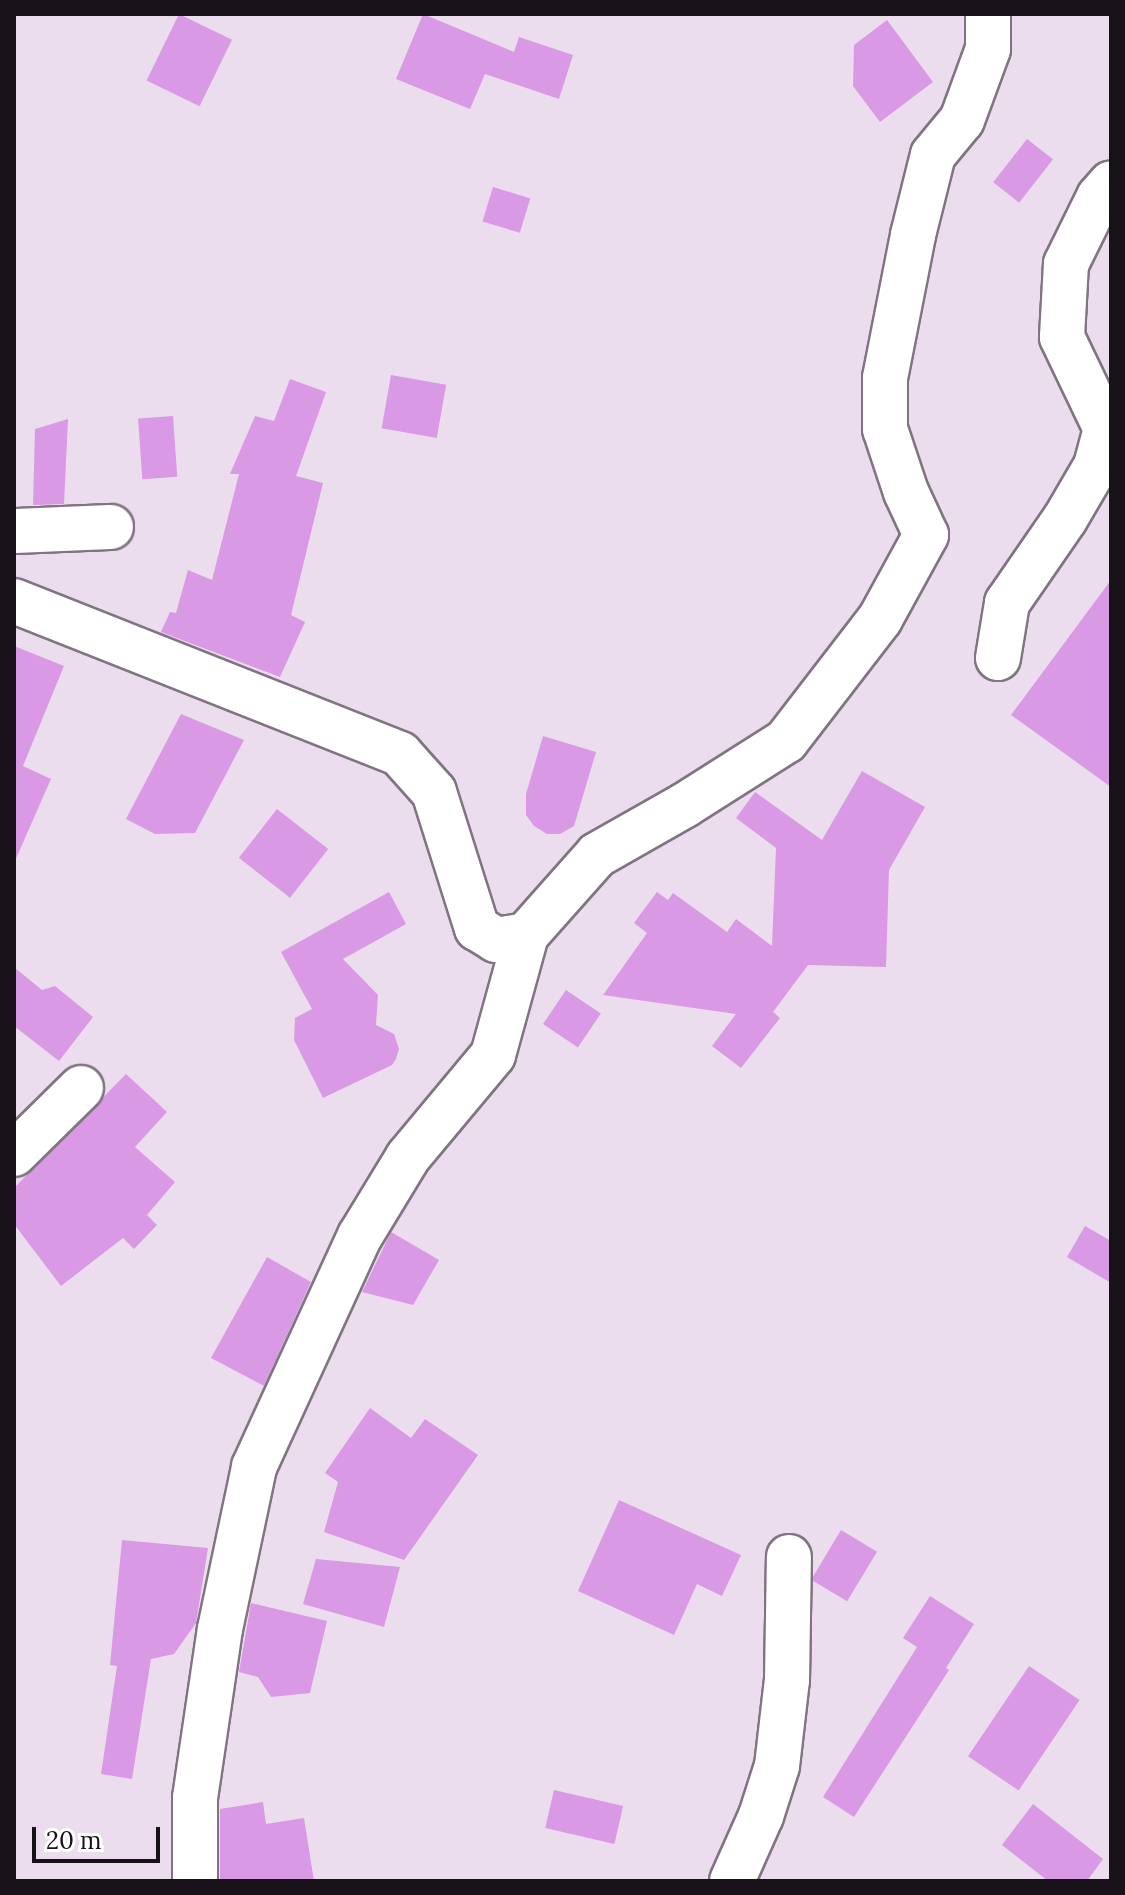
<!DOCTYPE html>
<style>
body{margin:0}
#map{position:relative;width:1125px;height:1895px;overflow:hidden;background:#ebdded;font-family:Lora,serif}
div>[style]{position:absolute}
.building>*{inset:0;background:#da99e4;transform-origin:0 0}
.roads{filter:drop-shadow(2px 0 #817482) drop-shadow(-2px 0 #817482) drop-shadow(0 2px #817482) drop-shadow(0 -2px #817482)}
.minor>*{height:44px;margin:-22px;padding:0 22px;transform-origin:22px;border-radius:22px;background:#fff}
span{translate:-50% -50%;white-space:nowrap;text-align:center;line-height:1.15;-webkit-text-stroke:6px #fff;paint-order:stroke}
.frame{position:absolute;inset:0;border:16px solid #171217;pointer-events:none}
.scale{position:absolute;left:32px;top:1827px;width:128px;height:36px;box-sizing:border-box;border:4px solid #171217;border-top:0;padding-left:10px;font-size:24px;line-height:28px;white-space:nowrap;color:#171217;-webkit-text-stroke:6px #fff;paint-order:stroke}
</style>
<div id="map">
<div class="building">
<i style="left:179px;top:14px;width:59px;height:74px;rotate:26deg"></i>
<i style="clip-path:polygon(423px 14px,514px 52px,519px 37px,573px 55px,559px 99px,485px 74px,470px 109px,396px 79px)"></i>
<i style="clip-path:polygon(887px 20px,933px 82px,880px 122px,853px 86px,854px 45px)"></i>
<i style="left:1027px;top:139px;width:33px;height:55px;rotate:38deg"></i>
<i style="left:493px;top:187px;width:39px;height:36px;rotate:17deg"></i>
<i style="left:391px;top:375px;width:56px;height:54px;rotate:10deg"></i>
<i style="clip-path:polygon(290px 379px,326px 392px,296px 476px,323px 483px,291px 615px,305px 622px,280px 677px,161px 632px,170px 612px,176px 613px,188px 570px,212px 580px,239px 474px,230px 474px,255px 416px,274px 421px)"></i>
<i style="left:173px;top:416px;width:61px;height:35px;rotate:86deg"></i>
<i style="clip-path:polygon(68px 419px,64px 504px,33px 505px,35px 429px)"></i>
<i style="clip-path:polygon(1111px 580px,1111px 787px,1011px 715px)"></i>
<i style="clip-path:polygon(14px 646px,64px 666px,23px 766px,51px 779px,14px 863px)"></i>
<i style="clip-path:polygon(181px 714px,244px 740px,195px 833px,155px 834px,126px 819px)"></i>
<i style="clip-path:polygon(543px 736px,596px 752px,574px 826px,560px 834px,547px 834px,534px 826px,526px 815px,526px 794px)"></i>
<i style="clip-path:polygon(862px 771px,925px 807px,889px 870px,886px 967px,808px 965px,773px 1012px,780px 1018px,741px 1068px,712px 1046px,736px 1014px,603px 995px,647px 933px,634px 923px,657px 892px,668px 900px,673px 893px,727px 932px,736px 919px,772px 946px,776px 848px,736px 818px,755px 792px,822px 840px)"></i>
<i style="left:277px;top:809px;width:65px;height:62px;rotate:38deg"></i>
<i style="clip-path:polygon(389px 892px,406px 924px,343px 959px,378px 995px,376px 1025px,394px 1034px,399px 1049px,396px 1059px,392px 1065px,323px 1098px,294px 1040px,295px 1018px,312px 1009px,281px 952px)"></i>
<i style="clip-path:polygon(14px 967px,42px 990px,55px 986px,93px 1017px,59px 1061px,14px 1026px)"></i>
<i style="left:566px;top:990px;width:42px;height:41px;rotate:34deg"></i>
<i style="clip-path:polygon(126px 1074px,167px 1112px,135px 1147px,175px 1182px,147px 1215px,157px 1225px,134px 1249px,123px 1238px,61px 1286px,14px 1224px,14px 1188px)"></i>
<i style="clip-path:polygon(1085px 1226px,1111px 1241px,1111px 1283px,1067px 1257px)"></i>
<i style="clip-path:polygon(391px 1232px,439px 1260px,413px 1305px,362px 1292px)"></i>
<i style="clip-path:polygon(267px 1257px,311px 1282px,264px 1386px,211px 1358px)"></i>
<i style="clip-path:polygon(370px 1408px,411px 1438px,425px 1419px,478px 1455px,404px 1560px,324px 1532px,338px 1482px,325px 1473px)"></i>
<i style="clip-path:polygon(619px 1500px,741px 1555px,722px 1596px,697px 1584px,674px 1635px,578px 1591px)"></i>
<i style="left:841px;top:1530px;width:42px;height:58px;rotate:31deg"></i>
<i style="clip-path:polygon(122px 1540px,208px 1548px,196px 1623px,174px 1654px,151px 1659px,132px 1779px,101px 1774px,117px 1666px,110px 1665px)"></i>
<i style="clip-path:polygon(316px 1559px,400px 1567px,384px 1627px,303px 1604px)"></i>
<i style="clip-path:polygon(930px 1596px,974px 1624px,946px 1668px,949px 1670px,854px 1817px,823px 1797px,917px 1647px,903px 1638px)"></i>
<i style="clip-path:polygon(251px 1603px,327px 1621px,310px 1693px,271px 1697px,258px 1677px,239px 1672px)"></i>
<i style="left:1029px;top:1666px;width:61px;height:109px;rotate:34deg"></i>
<i style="left:554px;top:1790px;width:71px;height:39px;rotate:13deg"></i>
<i style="clip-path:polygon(263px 1802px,266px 1824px,304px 1818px,314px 1881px,220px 1881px,220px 1809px)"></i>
<i style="clip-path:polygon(1033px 1804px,1103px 1859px,1087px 1881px,1048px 1881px,1002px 1845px)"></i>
</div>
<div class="roads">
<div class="minor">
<i style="left:14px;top:531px;width:97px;rotate:-2.4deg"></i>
<i style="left:14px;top:601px;width:415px;rotate:21.6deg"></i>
<i style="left:400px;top:754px;width:51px;rotate:48.2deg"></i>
<i style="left:434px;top:792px;width:143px;rotate:72.5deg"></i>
<i style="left:477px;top:928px;width:22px;rotate:32deg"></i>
<i style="left:496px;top:940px;width:30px;rotate:-9deg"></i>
<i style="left:998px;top:658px;width:56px;rotate:-80.7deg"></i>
<i style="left:1007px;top:603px;width:102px;rotate:-55.4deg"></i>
<i style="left:1065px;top:519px;width:61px;rotate:-59.7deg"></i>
<i style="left:1096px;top:466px;width:38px;rotate:-75deg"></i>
<i style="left:1106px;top:429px;width:102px;rotate:-115.6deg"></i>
<i style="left:1062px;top:337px;width:73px;rotate:-86.9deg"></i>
<i style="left:1066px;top:264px;width:75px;rotate:-63.8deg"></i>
<i style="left:1099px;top:197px;width:18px;rotate:-49deg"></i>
<i style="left:14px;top:1154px;width:94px;rotate:-44.6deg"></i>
<i style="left:195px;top:1881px;width:83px;rotate:-90deg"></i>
<i style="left:195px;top:1798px;width:171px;rotate:-81.6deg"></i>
<i style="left:220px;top:1629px;width:166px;rotate:-78.1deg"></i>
<i style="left:254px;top:1467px;width:254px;rotate:-65.4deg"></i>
<i style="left:360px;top:1236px;width:92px;rotate:-58.7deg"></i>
<i style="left:408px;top:1157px;width:133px;rotate:-50.2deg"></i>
<i style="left:493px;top:1055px;width:124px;rotate:-74.6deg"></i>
<i style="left:526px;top:935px;width:107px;rotate:-48.4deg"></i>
<i style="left:597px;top:855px;width:101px;rotate:-29.6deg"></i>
<i style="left:685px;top:805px;width:120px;rotate:-32.4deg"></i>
<i style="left:786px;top:741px;width:154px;rotate:-52.4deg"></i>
<i style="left:880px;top:619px;width:96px;rotate:-61.3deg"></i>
<i style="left:926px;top:535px;width:47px;rotate:-114.9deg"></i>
<i style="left:906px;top:492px;width:66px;rotate:-108.4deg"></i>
<i style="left:885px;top:429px;width:51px;rotate:-90deg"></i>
<i style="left:885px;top:378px;width:146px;rotate:-78.9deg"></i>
<i style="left:913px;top:235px;width:82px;rotate:-76deg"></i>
<i style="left:933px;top:155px;width:45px;rotate:-50.4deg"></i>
<i style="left:962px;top:120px;width:76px;rotate:-69.9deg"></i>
<i style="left:988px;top:49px;width:35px;rotate:-90deg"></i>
<i style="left:732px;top:1881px;width:71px;rotate:-66deg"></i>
<i style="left:761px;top:1816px;width:52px;rotate:-72.3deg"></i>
<i style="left:777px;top:1766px;width:87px;rotate:-83.4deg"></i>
<i style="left:787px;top:1680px;width:123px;rotate:-89.1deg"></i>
</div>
</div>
<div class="frame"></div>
<div class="scale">20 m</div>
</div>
